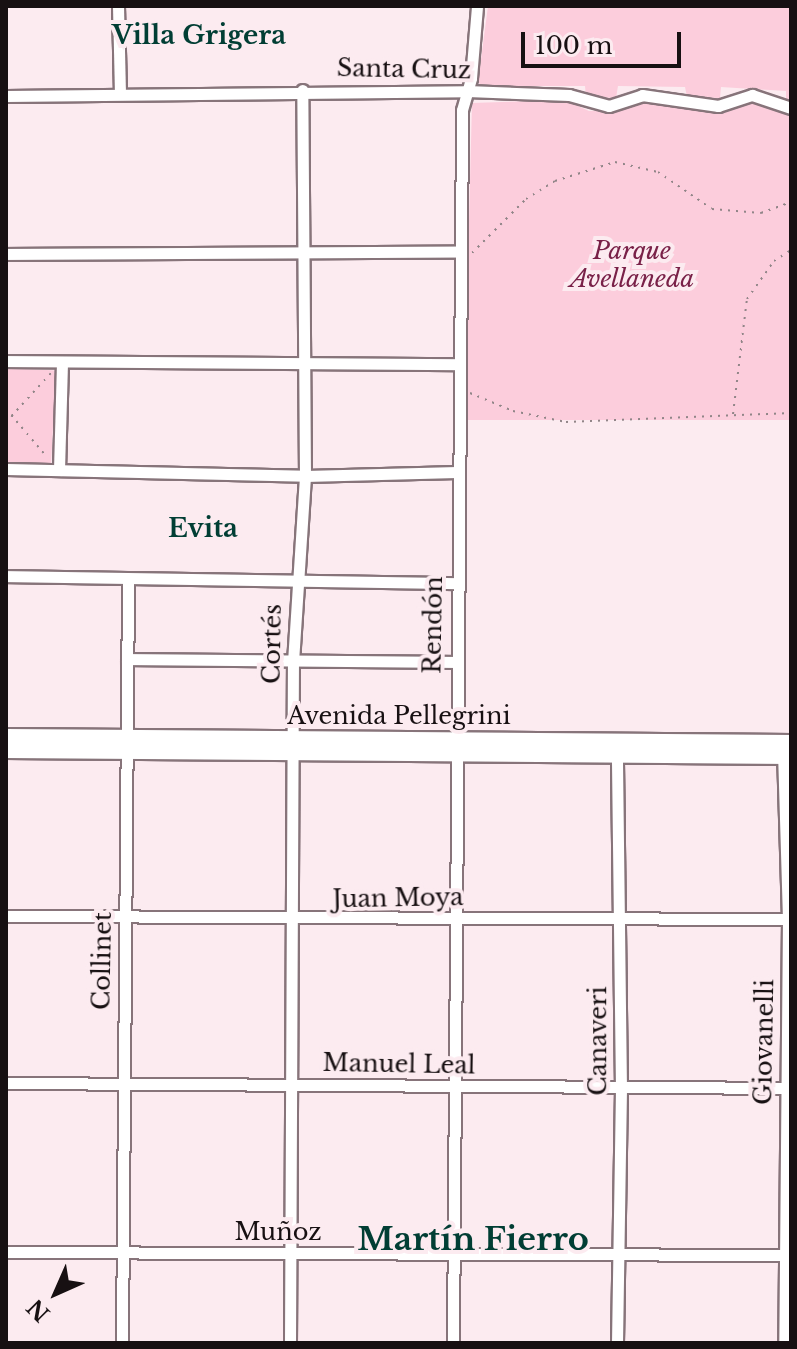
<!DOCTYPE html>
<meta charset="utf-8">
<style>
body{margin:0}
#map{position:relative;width:797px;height:1349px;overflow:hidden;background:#fcebf0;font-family:"Libre Baskerville",serif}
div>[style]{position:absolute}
.green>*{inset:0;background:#fccddc;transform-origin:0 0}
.path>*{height:2px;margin-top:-1px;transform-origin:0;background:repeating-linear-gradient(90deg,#918588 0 2px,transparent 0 8px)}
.roads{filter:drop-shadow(2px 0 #87747a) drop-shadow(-2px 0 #87747a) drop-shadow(0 2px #87747a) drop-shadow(0 -2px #87747a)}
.street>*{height:11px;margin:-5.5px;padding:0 5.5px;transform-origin:5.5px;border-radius:5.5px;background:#fff}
.secondary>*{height:16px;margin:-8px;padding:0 8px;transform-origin:8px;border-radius:8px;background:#fff}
span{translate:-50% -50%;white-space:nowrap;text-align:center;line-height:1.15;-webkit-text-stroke:8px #fcebf0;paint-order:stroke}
.street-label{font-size:24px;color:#171012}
.park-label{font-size:24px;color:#792148;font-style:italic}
.neighbourhood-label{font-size:26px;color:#013e34;font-weight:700}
.district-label{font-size:32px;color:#013e34;font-weight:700}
.frame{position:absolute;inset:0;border:8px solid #171012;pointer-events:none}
.north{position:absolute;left:16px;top:1253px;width:80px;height:80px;-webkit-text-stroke:6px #fcebf0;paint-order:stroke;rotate:225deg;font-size:22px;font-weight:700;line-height:32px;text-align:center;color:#171012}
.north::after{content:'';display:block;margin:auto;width:28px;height:36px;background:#171012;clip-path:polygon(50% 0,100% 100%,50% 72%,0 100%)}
.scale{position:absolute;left:521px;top:32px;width:160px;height:36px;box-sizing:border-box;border:4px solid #171012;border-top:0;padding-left:10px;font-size:24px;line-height:28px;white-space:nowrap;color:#171012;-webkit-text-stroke:6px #fcebf0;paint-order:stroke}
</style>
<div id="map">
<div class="green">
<i style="clip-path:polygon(488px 6px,791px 6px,791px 102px,786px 102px,786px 91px,721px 87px,720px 98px,687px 97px,685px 87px,618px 86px,616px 98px,586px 97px,585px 86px,482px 86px,478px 82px)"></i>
<i style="clip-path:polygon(648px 99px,721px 111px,754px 100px,791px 112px,791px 420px,464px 420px,472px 103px,565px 100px,589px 111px,618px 110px)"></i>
<i style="left:6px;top:368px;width:50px;height:94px;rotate:3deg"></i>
</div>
<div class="path">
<i style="left:472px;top:253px;width:76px;rotate:-45deg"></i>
<i style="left:526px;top:199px;width:34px;rotate:-32deg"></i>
<i style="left:555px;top:181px;width:63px;rotate:-17.6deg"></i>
<i style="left:615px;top:162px;width:44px;rotate:13.1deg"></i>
<i style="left:658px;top:172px;width:65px;rotate:34.4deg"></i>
<i style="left:712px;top:209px;width:49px;rotate:4.7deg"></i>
<i style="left:761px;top:213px;width:32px;rotate:-20deg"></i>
<i style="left:470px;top:393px;width:47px;rotate:22.7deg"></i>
<i style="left:513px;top:411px;width:54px;rotate:11.7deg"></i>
<i style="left:566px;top:422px;width:225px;rotate:-2.3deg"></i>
<i style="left:6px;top:409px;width:63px;rotate:49.5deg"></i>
<i style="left:733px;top:414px;width:116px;rotate:-83.1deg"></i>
<i style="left:747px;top:299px;width:47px;rotate:-54.6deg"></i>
<i style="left:774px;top:261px;width:20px;rotate:-33deg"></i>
<i style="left:6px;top:422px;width:67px;rotate:-47.4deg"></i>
</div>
<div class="roads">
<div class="street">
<i style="left:118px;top:6px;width:87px;rotate:88.7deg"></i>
<i style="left:6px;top:96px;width:461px;rotate:-0.6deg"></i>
<i style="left:467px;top:91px;width:102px;rotate:2.2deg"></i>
<i style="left:569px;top:95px;width:41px;rotate:15.4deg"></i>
<i style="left:609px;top:106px;width:35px;rotate:-18deg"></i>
<i style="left:642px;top:95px;width:77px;rotate:8.2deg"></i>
<i style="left:718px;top:106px;width:36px;rotate:-18deg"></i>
<i style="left:752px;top:95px;width:41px;rotate:18.4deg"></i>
<i style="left:6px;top:254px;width:454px;rotate:-0.3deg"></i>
<i style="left:6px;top:361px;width:451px;rotate:0.4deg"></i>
<i style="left:6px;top:469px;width:299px;rotate:1.3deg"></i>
<i style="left:305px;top:476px;width:152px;rotate:-1.5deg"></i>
<i style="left:59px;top:470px;width:108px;rotate:-88.4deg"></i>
<i style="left:6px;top:576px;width:450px;rotate:0.9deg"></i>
<i style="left:127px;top:659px;width:327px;rotate:0.5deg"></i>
<i style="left:783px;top:751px;width:168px;rotate:88.3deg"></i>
<i style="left:788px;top:919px;width:424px;rotate:90.5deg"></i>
<i style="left:6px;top:916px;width:785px;rotate:0.22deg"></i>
<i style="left:6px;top:1083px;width:785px;rotate:0.36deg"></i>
<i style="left:6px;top:1252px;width:785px;rotate:0.22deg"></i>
<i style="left:122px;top:1343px;width:763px;rotate:-89.55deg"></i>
<i style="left:290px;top:1343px;width:681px;rotate:-89.75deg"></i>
<i style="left:293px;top:662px;width:186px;rotate:-86.3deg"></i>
<i style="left:305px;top:476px;width:386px;rotate:-90.4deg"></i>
<i style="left:453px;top:1343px;width:1233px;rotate:-89.58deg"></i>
<i style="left:462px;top:110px;width:33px;rotate:-74deg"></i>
<i style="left:471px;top:78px;width:72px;rotate:-85.2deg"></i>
<i style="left:617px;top:1343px;width:254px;rotate:-89.1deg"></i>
<i style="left:621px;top:1089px;width:341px;rotate:-90.7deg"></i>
</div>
<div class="secondary">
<i style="left:6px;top:737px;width:785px;rotate:0.44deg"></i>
<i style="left:6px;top:750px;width:785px;rotate:0.44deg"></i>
</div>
</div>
<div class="street-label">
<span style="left:404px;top:69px;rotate:1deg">Santa Cruz</span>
<span style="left:433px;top:625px;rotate:-89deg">Rendón</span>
<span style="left:272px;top:644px;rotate:-89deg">Cortés</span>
<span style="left:399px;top:716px">Avenida Pellegrini</span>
<span style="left:398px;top:898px;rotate:-1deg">Juan Moya</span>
<span style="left:102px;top:961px;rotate:-89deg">Collinet</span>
<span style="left:598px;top:1041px;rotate:-90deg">Canaveri</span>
<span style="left:764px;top:1042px;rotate:-89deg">Giovanelli</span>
<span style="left:399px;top:1064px;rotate:1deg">Manuel Leal</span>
<span style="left:278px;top:1232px">Muñoz</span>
</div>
<div class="park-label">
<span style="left:632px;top:265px">Parque<br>Avellaneda</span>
</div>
<div class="neighbourhood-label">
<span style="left:199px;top:36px">Villa Grigera</span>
<span style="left:203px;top:529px">Evita</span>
</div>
<div class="district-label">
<span style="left:473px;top:1239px">Martín Fierro</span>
</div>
<div class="frame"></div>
<div class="north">N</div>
<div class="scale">100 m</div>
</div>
